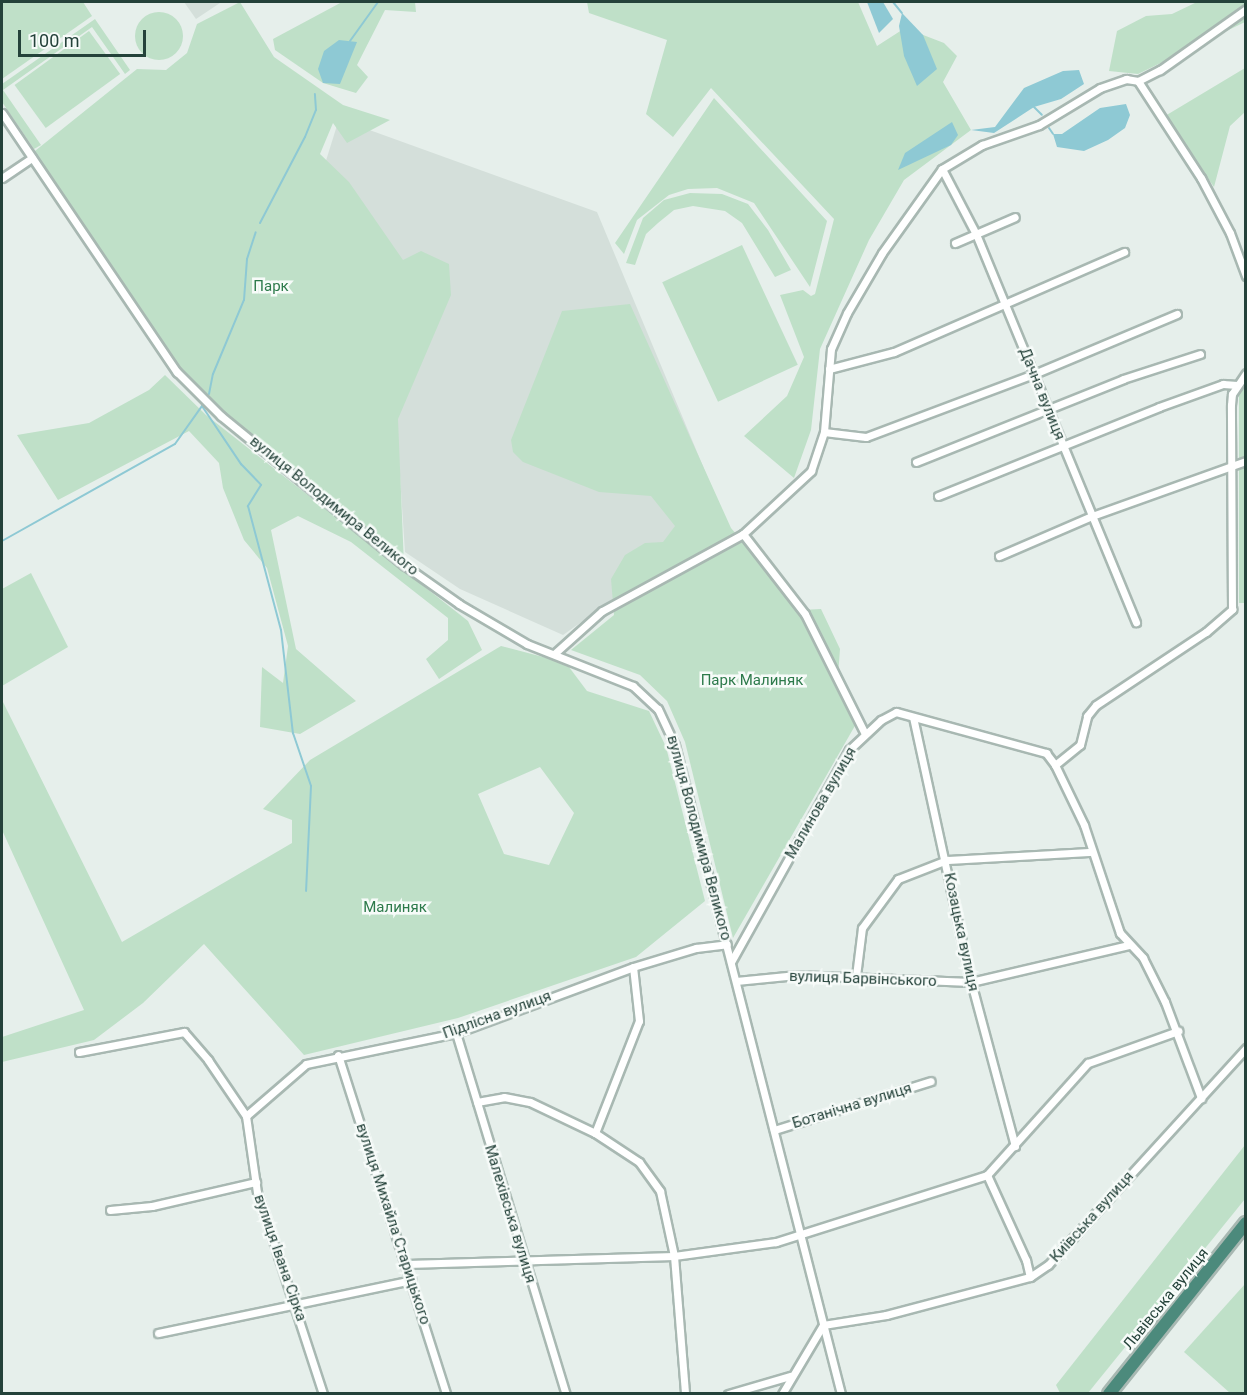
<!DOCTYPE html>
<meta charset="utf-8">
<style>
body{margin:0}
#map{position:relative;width:1247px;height:1395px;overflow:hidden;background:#e6efeb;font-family:Roboto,sans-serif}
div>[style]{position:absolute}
.built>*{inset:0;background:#d4dfda}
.green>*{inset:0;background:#bfe0c8;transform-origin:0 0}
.round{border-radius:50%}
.water>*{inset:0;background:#8ec9d4}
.stream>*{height:2px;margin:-1px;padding:0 1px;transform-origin:1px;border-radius:1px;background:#8ec9d4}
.roads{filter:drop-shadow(2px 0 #a8b8b2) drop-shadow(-2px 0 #a8b8b2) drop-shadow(0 2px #a8b8b2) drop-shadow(0 -2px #a8b8b2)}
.minor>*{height:7px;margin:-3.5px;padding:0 3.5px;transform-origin:3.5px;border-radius:3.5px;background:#fff}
.trunk>*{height:12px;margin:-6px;padding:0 6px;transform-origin:6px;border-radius:6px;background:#4c8a7c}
span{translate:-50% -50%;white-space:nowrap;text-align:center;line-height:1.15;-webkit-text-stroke:5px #f7fbf9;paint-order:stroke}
.park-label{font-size:15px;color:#2d7a4b}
.street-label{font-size:15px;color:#24423a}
.frame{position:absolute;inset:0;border:3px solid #24423a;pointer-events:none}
.scale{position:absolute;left:18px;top:30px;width:128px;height:27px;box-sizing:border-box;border:3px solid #24423a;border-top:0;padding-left:8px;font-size:18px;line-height:21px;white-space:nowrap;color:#24423a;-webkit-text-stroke:4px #f7fbf9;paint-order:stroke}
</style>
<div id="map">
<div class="built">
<i style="clip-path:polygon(184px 2px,219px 2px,220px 3px,196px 19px)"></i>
<i style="clip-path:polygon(339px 119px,597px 212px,730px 531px,628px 589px,563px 635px,460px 589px,405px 552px,396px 415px,299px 247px)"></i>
</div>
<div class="green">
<i style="clip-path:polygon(2px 2px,83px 2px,92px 16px,2px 79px)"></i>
<i style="clip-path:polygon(240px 2px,274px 57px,343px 105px,390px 120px,347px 143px,333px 123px,320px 154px,349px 182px,403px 260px,421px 251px,449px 264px,451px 295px,398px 419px,404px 565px,221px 416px,177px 372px,30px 155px,137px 69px,166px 70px,187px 53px,197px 24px)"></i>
<i style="clip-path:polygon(342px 2px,415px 2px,416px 12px,385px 10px,357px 65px,368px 77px,356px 93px,323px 83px,275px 50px,273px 39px)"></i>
<i style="clip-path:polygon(587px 2px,858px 2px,877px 46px,905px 28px,944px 43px,957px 56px,943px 82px,971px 130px,904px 180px,869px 240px,820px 349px,811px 430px,794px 478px,744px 436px,787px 396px,804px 357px,780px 295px,803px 290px,811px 296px,815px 294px,834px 219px,711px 88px,673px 137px,646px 114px,667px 40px,589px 13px)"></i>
<i style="clip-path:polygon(1197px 2px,1245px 2px,1245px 22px,1138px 74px,1109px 71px,1117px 31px,1146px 16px,1172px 14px)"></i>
<i class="round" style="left:135px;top:12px;width:48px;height:48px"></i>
<i style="clip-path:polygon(95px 19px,130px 70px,125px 74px,92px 27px,3px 90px,41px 145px,34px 149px,2px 102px,2px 84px)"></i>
<i style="left:89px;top:31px;width:53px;height:92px;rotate:54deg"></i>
<i style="clip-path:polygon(1245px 68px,1245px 112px,1230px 126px,1214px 187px,1165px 116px)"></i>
<i style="clip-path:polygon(714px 98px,827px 221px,810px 287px,754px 203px,717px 188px,688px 189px,669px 195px,637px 220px,624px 254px,615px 243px)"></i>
<i style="clip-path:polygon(690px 193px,722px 194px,748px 204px,768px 230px,791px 270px,775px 277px,742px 223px,725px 211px,693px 206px,674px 210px,658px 223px,646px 234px,635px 265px,626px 263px,643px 218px,664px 200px)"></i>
<i style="left:742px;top:245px;width:132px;height:88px;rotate:65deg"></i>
<i style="clip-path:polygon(630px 304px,731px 528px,801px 610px,821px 609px,840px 649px,838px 676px,860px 717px,733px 938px,685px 742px,667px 701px,640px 675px,571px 650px,614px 615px,611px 579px,625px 555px,645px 543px,663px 542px,675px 526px,651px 496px,599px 492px,523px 462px,513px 452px,511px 440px,562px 311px)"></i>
<i style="clip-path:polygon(165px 375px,206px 415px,468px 621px,482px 650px,439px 679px,426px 659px,448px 640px,448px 618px,351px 542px,298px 516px,271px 530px,296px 649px,356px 701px,300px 734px,260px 727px,262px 667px,283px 683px,288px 646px,267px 568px,244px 540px,223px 488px,219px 463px,189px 431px,58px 500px,17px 435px,89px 423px,149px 390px)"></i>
<i style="left:1245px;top:377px;width:226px;height:6px;rotate:90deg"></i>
<i style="clip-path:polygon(31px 573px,68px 647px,2px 686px,2px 589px)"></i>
<i style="clip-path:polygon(evenodd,501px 646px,566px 663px,587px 691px,649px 711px,666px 747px,705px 901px,636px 957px,458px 1018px,304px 1055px,204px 944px,143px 1003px,94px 1040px,2px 1062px,2px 1037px,84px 1010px,2px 830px,2px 700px,122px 942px,292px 843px,292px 820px,263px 809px,310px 760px,501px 646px,540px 767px,574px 813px,549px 865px,504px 854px,478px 794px,540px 767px)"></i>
<i style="clip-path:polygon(1245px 1145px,1245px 1199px,1088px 1393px,1060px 1393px,1056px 1385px)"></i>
<i style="clip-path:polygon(1245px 1284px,1245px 1393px,1230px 1393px,1184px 1352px)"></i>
</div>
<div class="water">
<i style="clip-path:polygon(867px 2px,883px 2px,893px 19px,879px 33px)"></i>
<i style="clip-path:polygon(902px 13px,923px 35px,937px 69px,917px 86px,904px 56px,899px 26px)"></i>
<i style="clip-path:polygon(339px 40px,357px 42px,340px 84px,323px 83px,318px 69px,324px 51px)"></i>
<i style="clip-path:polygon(1079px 70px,1084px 84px,1061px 99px,1034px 107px,994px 133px,971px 130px,995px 127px,1024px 88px,1063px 71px)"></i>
<i style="clip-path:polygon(1126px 104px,1130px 115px,1125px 128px,1108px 140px,1084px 151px,1057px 147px,1053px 134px,1062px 134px,1100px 108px)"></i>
<i style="clip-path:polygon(952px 122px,958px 135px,951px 145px,898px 170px,905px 153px)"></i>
</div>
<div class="stream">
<i style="left:893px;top:2px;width:14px;rotate:51deg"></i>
<i style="left:350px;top:41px;width:48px;rotate:-54.3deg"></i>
<i style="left:1034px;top:107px;width:11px;rotate:45deg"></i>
<i style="left:1049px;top:128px;width:7px;rotate:56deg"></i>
<i style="left:260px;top:223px;width:97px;rotate:-62.4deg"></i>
<i style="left:305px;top:137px;width:29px;rotate:-68deg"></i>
<i style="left:316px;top:110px;width:16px;rotate:-94deg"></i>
<i style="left:209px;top:394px;width:20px;rotate:-79deg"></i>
<i style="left:213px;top:374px;width:80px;rotate:-67.3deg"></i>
<i style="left:244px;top:300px;width:41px;rotate:-85.8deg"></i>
<i style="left:247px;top:259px;width:28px;rotate:-72deg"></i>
<i style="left:2px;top:541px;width:198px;rotate:-29.3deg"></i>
<i style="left:175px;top:444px;width:47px;rotate:-54.6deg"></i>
<i style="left:202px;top:406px;width:70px;rotate:56.1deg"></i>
<i style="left:241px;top:464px;width:29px;rotate:46deg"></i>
<i style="left:261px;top:485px;width:25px;rotate:122deg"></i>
<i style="left:248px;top:506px;width:128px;rotate:75.1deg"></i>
<i style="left:281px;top:630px;width:104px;rotate:83.4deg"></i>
<i style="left:293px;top:733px;width:56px;rotate:71.2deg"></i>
<i style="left:311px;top:786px;width:105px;rotate:92.7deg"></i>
</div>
<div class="roads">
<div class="minor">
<i style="left:1138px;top:81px;width:116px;rotate:57deg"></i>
<i style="left:1201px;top:178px;width:62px;rotate:62.2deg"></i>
<i style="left:1230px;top:233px;width:46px;rotate:69.6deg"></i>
<i style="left:2px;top:113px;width:313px;rotate:56deg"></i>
<i style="left:177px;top:372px;width:62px;rotate:45deg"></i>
<i style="left:221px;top:416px;width:236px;rotate:39.2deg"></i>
<i style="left:404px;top:565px;width:67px;rotate:35.3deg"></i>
<i style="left:459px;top:604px;width:79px;rotate:30.5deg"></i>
<i style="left:527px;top:644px;width:114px;rotate:21.6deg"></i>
<i style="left:633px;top:686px;width:34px;rotate:43deg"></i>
<i style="left:658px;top:709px;width:40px;rotate:65deg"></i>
<i style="left:675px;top:745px;width:670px;rotate:75.65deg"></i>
<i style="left:942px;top:169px;width:73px;rotate:62.4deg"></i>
<i style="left:976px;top:234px;width:420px;rotate:67.6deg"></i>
<i style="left:2px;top:178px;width:36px;rotate:-34deg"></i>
<i style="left:955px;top:243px;width:65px;rotate:-23.4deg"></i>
<i style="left:829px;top:369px;width:67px;rotate:-14.7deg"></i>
<i style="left:894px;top:352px;width:251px;rotate:-23.5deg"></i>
<i style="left:824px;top:432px;width:42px;rotate:6.8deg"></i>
<i style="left:866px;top:437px;width:179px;rotate:-20.6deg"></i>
<i style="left:1034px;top:374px;width:155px;rotate:-22.8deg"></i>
<i style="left:916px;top:462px;width:223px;rotate:-21.8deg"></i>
<i style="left:1123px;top:379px;width:81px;rotate:-18deg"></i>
<i style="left:938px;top:496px;width:238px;rotate:-21.9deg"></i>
<i style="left:1159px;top:407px;width:68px;rotate:-19.8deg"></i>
<i style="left:1223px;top:384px;width:14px;rotate:4deg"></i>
<i style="left:743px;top:534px;width:101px;rotate:52.2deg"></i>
<i style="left:805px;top:614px;width:134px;rotate:63.4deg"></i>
<i style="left:999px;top:556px;width:101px;rotate:-23.3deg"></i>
<i style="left:1092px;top:516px;width:164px;rotate:-19.7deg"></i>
<i style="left:554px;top:654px;width:64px;rotate:-41.9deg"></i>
<i style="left:602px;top:611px;width:161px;rotate:-28.6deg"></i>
<i style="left:743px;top:534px;width:93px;rotate:-42.8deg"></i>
<i style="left:811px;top:471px;width:41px;rotate:-71.6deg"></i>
<i style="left:824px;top:432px;width:83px;rotate:-85.2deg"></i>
<i style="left:831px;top:349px;width:39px;rotate:-66deg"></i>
<i style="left:847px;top:313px;width:69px;rotate:-59.7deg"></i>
<i style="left:882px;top:253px;width:103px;rotate:-54.5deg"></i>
<i style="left:942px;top:169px;width:47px;rotate:-31deg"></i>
<i style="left:982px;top:145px;width:60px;rotate:-19.3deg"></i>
<i style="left:1039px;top:125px;width:71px;rotate:-31.2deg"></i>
<i style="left:1100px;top:88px;width:28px;rotate:-19deg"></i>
<i style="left:1126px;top:79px;width:12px;rotate:9deg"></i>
<i style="left:1138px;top:81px;width:25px;rotate:-27deg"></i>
<i style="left:1160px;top:70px;width:105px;rotate:-35.3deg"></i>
<i style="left:913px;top:717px;width:271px;rotate:77.7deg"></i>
<i style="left:971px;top:982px;width:170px;rotate:75deg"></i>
<i style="left:1055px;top:765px;width:32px;rotate:-39deg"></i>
<i style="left:1080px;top:745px;width:30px;rotate:-76deg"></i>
<i style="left:1087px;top:716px;width:14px;rotate:-51deg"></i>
<i style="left:1096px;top:705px;width:132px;rotate:-33.6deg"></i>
<i style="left:1206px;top:632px;width:35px;rotate:-41deg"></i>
<i style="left:1232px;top:609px;width:204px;rotate:-90.3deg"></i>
<i style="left:1231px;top:405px;width:11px;rotate:-85deg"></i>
<i style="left:1232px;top:394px;width:25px;rotate:-56deg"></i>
<i style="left:731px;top:962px;width:243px;rotate:-60.9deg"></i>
<i style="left:849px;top:750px;width:44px;rotate:-43.2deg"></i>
<i style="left:881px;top:720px;width:17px;rotate:-28deg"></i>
<i style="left:896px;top:712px;width:156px;rotate:15.3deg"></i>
<i style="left:1046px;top:753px;width:15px;rotate:53deg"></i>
<i style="left:1055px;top:765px;width:67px;rotate:64.2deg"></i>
<i style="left:1084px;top:825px;width:114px;rotate:71.6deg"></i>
<i style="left:1120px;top:933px;width:34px;rotate:47deg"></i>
<i style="left:1143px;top:958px;width:49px;rotate:63.4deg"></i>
<i style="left:1165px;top:1002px;width:103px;rotate:69.4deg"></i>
<i style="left:856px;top:976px;width:48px;rotate:-82.9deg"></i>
<i style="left:862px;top:928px;width:61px;rotate:-53.7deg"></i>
<i style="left:898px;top:879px;width:53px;rotate:-21.2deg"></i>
<i style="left:947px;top:860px;width:143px;rotate:-3.2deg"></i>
<i style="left:736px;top:981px;width:61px;rotate:-5.6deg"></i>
<i style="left:797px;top:975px;width:174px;rotate:2.3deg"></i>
<i style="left:971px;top:982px;width:162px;rotate:-13.2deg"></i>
<i style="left:456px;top:1033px;width:377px;rotate:73.1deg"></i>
<i style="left:79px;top:1052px;width:107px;rotate:-10.8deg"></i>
<i style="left:184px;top:1032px;width:37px;rotate:49deg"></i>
<i style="left:208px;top:1060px;width:68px;rotate:55.8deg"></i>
<i style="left:246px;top:1116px;width:77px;rotate:81.8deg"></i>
<i style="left:257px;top:1192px;width:213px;rotate:71.9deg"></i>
<i style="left:338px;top:1055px;width:356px;rotate:72.3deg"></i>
<i style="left:477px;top:1102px;width:27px;rotate:-10deg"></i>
<i style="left:504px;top:1097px;width:26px;rotate:11deg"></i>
<i style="left:530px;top:1102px;width:72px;rotate:25.5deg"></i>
<i style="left:595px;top:1133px;width:53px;rotate:33.4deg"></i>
<i style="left:639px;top:1162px;width:36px;rotate:54deg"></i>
<i style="left:660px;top:1191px;width:66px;rotate:77.8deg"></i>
<i style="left:674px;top:1256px;width:138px;rotate:85.4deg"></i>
<i style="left:246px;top:1116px;width:79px;rotate:-40.9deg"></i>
<i style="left:306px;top:1064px;width:153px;rotate:-11.7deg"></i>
<i style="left:456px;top:1033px;width:189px;rotate:-20.4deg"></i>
<i style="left:633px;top:967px;width:66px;rotate:-16.8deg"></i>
<i style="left:696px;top:948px;width:31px;rotate:-7deg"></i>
<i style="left:774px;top:1130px;width:164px;rotate:-17.3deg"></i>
<i style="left:595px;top:1133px;width:120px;rotate:-68.6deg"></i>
<i style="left:639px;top:1021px;width:54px;rotate:-96.3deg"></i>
<i style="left:987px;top:1175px;width:94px;rotate:65.4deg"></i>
<i style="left:1026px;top:1260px;width:17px;rotate:77deg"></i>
<i style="left:110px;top:1210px;width:42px;rotate:-5.4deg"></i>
<i style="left:152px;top:1206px;width:107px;rotate:-13deg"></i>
<i style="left:407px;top:1264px;width:267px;rotate:-1.7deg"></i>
<i style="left:674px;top:1256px;width:103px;rotate:-7.8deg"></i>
<i style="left:776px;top:1242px;width:221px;rotate:-17.6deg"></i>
<i style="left:987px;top:1175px;width:151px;rotate:-48deg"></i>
<i style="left:1088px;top:1063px;width:96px;rotate:-19.6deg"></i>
<i style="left:158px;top:1333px;width:259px;rotate:-11.8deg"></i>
<i style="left:728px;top:1394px;width:65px;rotate:-16.2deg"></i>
<i style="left:782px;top:1394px;width:80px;rotate:-59.3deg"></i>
<i style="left:823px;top:1325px;width:64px;rotate:-9deg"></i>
<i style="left:886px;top:1315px;width:149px;rotate:-14.8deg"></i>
<i style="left:1030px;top:1277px;width:22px;rotate:-34deg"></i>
<i style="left:1048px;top:1265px;width:294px;rotate:-47.6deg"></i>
</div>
<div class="trunk">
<i style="left:1109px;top:1394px;width:219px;rotate:-51.3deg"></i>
</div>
</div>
<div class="park-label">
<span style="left:271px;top:287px">Парк</span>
<span style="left:752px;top:681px">Парк Малиняк</span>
<span style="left:395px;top:908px">Малиняк</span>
</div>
<div class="street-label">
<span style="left:1042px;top:394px;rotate:68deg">Дачна вулиця</span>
<span style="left:334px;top:506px;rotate:39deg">вулиця Володимира Великого</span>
<span style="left:821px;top:803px;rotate:-60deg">Малинова вулиця</span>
<span style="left:699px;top:838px;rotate:75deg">вулиця Володимира Великого</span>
<span style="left:961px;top:932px;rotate:78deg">Козацька вулиця</span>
<span style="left:863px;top:979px;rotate:2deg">вулиця Барвінського</span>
<span style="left:497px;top:1015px;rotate:-20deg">Підлісна вулиця</span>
<span style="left:852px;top:1106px;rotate:-17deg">Ботанічна вулиця</span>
<span style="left:510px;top:1214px;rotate:73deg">Малехівська вулиця</span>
<span style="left:1092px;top:1217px;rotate:-48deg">Київська вулиця</span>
<span style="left:393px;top:1224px;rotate:72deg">вулиця Михайла Старицького</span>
<span style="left:280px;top:1258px;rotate:71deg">вулиця Івана Сірка</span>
<span style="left:1166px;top:1299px;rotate:-51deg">Львівська вулиця</span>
</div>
<div class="frame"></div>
<div class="scale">100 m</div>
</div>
